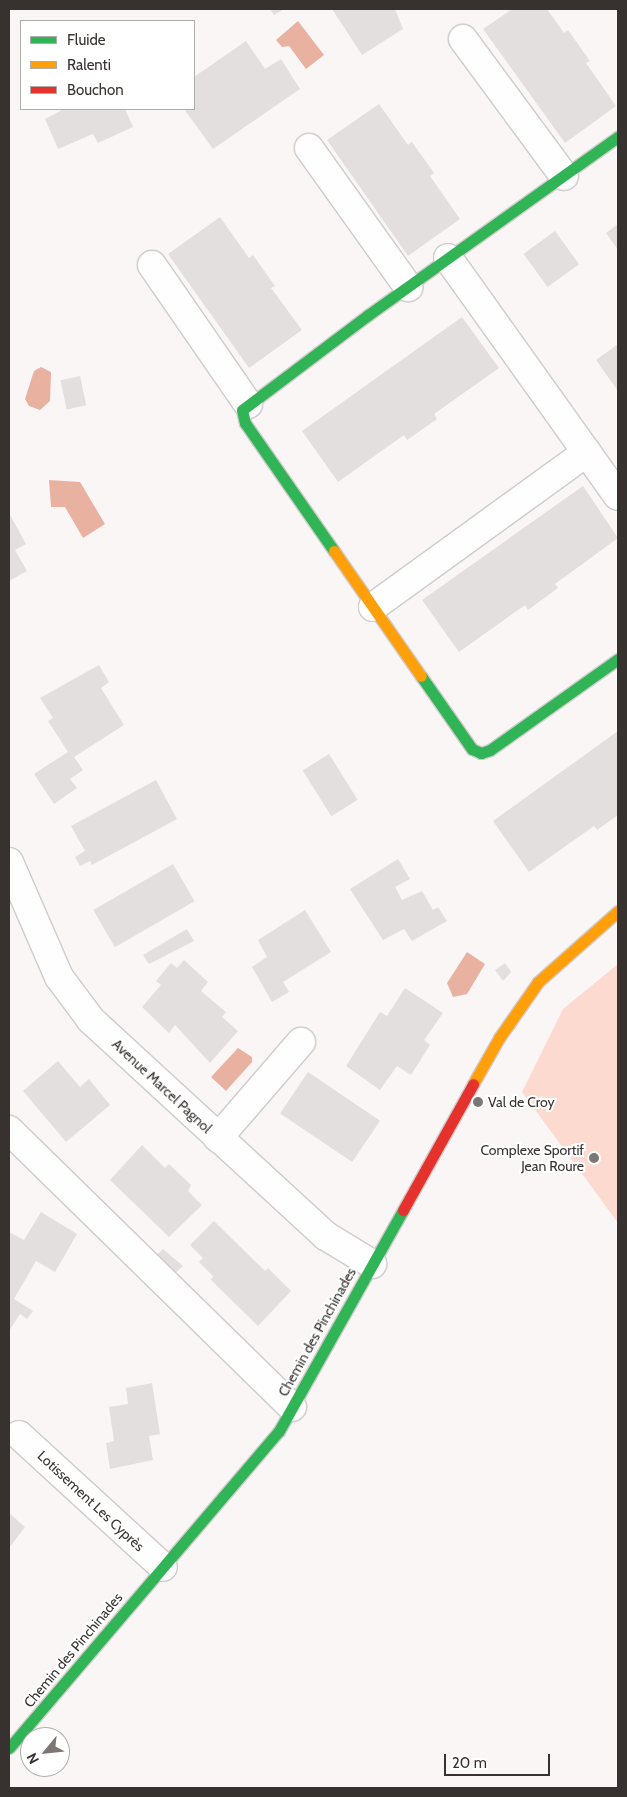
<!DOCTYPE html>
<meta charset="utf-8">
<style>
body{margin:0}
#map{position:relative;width:627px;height:1797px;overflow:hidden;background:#fbf6f6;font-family:Cabin,sans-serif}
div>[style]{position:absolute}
.green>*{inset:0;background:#fcdad0}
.water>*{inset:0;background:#e9b19f}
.building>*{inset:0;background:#e3dfde;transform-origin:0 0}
.roads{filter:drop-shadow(1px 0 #d0cbcb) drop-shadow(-1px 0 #d0cbcb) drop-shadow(0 1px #d0cbcb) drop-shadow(0 -1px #d0cbcb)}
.street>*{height:28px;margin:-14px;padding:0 14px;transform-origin:14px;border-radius:14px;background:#fefefe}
.fast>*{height:11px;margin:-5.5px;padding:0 5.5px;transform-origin:5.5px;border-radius:5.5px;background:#30b455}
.slow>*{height:11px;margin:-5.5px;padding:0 5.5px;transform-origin:5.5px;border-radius:5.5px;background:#ff9f0a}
.jam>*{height:11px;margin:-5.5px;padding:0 5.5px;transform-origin:5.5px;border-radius:5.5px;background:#e5322d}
.dots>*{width:14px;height:14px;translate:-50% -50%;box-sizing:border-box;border:2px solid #fff;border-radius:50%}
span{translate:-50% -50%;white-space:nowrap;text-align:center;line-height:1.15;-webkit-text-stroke:4px #fff;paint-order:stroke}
.street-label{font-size:14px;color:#373230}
.poi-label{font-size:14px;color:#373230}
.left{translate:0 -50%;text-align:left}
.right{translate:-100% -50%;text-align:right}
.frame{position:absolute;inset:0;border:10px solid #373230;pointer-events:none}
.legend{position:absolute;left:20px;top:20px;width:175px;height:90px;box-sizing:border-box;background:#fff;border:1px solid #afadac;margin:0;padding:6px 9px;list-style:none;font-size:15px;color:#373230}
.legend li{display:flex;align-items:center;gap:10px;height:25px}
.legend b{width:25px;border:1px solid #afadac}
.north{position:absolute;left:20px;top:1727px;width:50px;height:50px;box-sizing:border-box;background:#fff;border:1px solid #afadac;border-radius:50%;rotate:242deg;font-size:14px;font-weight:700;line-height:20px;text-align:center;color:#373230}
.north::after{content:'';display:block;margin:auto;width:18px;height:22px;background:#7c7775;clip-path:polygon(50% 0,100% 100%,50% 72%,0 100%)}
.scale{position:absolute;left:444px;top:1754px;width:106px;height:22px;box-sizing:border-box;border:2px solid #373230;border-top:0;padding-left:6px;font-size:15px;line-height:18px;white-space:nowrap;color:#373230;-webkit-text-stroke:4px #fff;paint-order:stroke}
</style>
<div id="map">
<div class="green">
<i style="clip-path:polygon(618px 964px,618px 1223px,522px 1092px,563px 1009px)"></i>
</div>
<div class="water">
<i style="clip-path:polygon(298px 21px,324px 55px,306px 69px,289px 46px,282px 47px,276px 40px)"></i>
<i style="clip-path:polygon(41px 367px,51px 372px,50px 401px,40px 410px,29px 406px,25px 399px,34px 371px)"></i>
<i style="clip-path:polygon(49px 480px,80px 482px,105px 524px,83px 538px,65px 507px,51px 507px)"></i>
<i style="clip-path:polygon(467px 952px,485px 964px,467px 994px,453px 997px,447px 983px)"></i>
<i style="clip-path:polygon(238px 1048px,252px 1057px,252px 1062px,226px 1091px,211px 1077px)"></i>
</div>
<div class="building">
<i style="clip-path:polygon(270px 9px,284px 9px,274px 15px)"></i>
<i style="clip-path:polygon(332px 9px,395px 9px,403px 29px,362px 55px)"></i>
<i style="clip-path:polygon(512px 9px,547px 9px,564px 33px,568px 30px,590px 61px,586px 63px,616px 106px,565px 143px,483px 29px)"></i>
<i style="clip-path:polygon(246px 41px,265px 69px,281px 59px,300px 89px,213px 149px,184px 109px,194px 109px,194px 77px)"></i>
<i style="clip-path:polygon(379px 104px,408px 145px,412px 142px,434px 173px,430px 176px,460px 219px,408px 256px,327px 140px)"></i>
<i style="clip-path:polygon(64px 109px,125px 109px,133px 127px,98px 143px,93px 134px,58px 149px,45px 119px)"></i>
<i style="clip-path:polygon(220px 217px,249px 258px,253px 255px,275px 286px,271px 288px,302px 330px,249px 368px,168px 254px)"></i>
<i style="clip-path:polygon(618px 224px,618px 250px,606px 233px)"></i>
<i style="left:555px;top:231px;width:41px;height:39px;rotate:54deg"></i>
<i style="clip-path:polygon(462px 317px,499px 368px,434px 414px,437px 419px,407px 440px,404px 435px,338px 482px,302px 431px)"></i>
<i style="clip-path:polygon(618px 344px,618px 391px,596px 360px)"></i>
<i style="left:80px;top:376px;width:30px;height:20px;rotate:78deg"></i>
<i style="clip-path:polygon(583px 486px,618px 538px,555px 584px,558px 588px,528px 610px,525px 605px,459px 652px,422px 600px)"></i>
<i style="clip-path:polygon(9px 513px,26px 544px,15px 550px,27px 571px,9px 581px)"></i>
<i style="clip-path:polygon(99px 665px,109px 682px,101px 688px,124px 725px,74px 757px,83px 770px,70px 779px,77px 788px,54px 804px,34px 774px,68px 752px,48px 721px,53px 718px,40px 698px)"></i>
<i style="clip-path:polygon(618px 731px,618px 815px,597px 830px,594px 826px,529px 872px,493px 821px)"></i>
<i style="left:329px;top:754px;width:54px;height:31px;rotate:58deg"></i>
<i style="clip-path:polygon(156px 780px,177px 819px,92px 865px,90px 861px,80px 866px,75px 857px,85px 851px,71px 826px)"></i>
<i style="clip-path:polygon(398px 859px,410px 879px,395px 887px,402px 900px,422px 891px,433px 910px,438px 907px,447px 921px,412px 941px,404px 929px,383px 940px,350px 889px)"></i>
<i style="left:173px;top:864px;width:43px;height:92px;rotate:60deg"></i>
<i style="clip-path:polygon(305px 910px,331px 952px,283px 982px,289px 992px,272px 1002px,252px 967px,267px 957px,258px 940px)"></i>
<i style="clip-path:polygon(187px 929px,194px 941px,149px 964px,143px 955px)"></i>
<i style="clip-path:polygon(184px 960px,208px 982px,201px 991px,226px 1012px,222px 1017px,238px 1031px,210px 1063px,175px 1025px,169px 1033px,142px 1007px,161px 985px,156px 981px,171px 963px,177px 968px)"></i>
<i style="clip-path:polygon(505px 963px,511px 972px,503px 981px,495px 970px)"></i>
<i style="clip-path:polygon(405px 988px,443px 1013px,424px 1040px,430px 1045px,411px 1075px,397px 1066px,380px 1090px,346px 1066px,380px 1012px,387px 1016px)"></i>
<i style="clip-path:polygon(58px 1061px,80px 1087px,89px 1079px,110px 1105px,66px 1142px,23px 1091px)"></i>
<i style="left:308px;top:1072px;width:87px;height:50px;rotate:34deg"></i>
<i style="clip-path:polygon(142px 1145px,165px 1168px,169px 1164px,191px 1185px,188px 1191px,202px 1205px,169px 1237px,110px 1180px)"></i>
<i style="clip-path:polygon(41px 1212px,77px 1234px,55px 1272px,36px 1261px,14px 1299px,33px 1311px,27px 1319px,20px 1314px,9px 1331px,9px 1232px,24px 1240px)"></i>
<i style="clip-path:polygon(214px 1221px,265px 1271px,268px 1268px,291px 1291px,258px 1326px,211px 1280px,213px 1276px,199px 1262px,203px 1258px,190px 1245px)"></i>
<i style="clip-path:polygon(163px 1249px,183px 1266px,173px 1275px,155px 1257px)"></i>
<i style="clip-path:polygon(152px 1383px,160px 1434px,149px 1436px,153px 1460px,110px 1469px,106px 1443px,114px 1441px,109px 1407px,128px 1404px,126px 1388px)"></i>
<i style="clip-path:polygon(9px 1513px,25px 1527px,9px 1548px)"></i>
</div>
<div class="roads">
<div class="street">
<i style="left:463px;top:39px;width:170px;rotate:53.6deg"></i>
<i style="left:309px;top:148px;width:171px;rotate:54.5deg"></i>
<i style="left:448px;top:258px;width:292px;rotate:54.5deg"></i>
<i style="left:152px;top:265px;width:169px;rotate:55.4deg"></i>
<i style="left:373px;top:607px;width:264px;rotate:-35.9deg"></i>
<i style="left:9px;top:862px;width:125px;rotate:66.5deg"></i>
<i style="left:59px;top:977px;width:54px;rotate:53.3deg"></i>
<i style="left:91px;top:1020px;width:319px;rotate:42.6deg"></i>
<i style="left:326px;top:1236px;width:54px;rotate:31.3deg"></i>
<i style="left:9px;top:1130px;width:396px;rotate:44.4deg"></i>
<i style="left:218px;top:1138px;width:127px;rotate:-49.2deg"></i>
<i style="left:19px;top:1435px;width:195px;rotate:42.5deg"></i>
</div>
<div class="fast">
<i style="left:334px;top:551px;width:156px;rotate:-124.8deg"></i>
<i style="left:245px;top:423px;width:13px;rotate:-103deg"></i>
<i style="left:242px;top:410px;width:158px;rotate:-37deg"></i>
<i style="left:368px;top:315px;width:307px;rotate:-35.5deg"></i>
<i style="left:421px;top:676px;width:89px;rotate:55.1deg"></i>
<i style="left:472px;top:749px;width:10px;rotate:24deg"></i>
<i style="left:481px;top:753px;width:9px;rotate:-18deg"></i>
<i style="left:490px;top:750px;width:157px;rotate:-35.4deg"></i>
<i style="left:9px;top:1748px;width:416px;rotate:-49.6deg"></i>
<i style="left:279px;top:1431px;width:253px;rotate:-60.7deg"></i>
</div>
<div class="slow">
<i style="left:334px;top:551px;width:152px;rotate:55.2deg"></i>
<i style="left:473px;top:1084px;width:53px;rotate:-60.5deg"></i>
<i style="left:499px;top:1038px;width:68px;rotate:-55.1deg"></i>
<i style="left:538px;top:982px;width:107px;rotate:-41.6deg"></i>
</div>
<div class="jam">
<i style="left:403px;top:1210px;width:144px;rotate:-60.9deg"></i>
</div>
</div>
<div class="dots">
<i style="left:478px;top:1102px;background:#7c7775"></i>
<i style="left:594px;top:1158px;background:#7c7775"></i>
</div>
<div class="street-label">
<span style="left:162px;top:1086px;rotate:43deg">Avenue Marcel Pagnol</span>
<span style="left:317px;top:1332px;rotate:-61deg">Chemin des Pinchinades</span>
<span style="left:91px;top:1501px;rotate:43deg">Lotissement Les Cyprès</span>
<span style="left:73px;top:1650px;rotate:-50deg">Chemin des Pinchinades</span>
</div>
<div class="poi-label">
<span class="left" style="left:488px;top:1102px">Val de Croy</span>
<span class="right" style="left:584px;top:1158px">Complexe Sportif<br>Jean Roure</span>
</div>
<div class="frame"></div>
<ul class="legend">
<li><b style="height:6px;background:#30b455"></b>Fluide</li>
<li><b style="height:6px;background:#ff9f0a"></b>Ralenti</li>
<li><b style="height:6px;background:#e5322d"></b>Bouchon</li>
</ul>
<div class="north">N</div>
<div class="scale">20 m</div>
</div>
